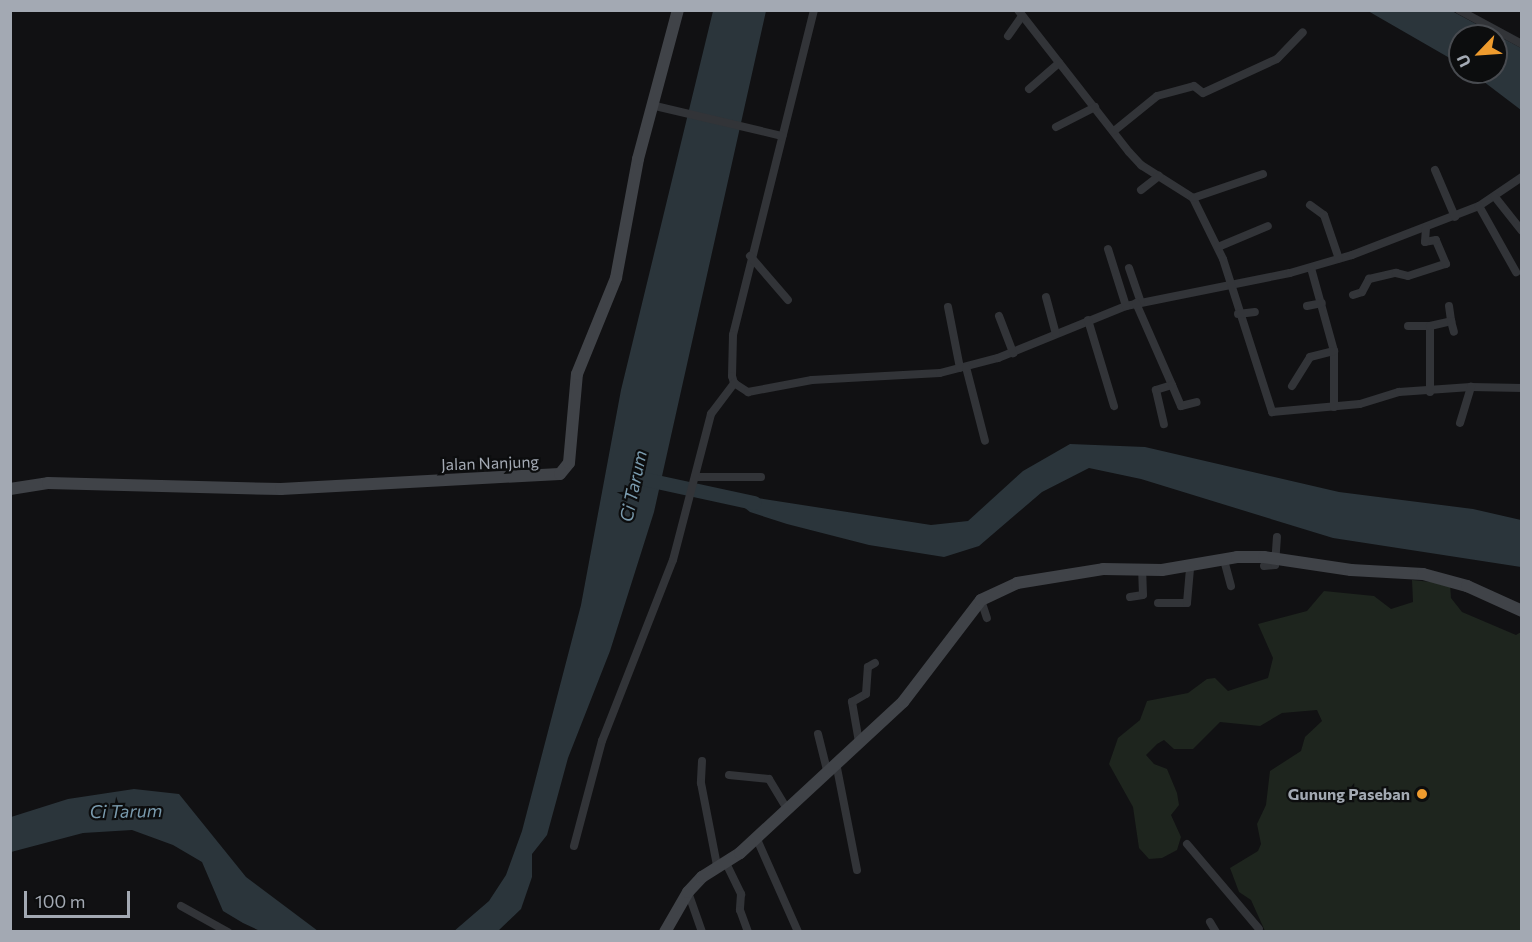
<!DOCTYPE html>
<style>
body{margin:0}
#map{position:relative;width:1532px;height:942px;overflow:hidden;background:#111113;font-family:Commissioner,sans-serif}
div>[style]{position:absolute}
.green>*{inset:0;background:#1e251e}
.water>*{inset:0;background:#2b353b}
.river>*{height:14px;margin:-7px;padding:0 7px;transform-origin:7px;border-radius:7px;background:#2b353b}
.street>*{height:8px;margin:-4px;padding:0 4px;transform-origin:4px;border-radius:4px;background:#323438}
.secondary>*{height:12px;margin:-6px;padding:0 6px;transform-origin:6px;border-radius:6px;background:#404348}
.dots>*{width:16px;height:16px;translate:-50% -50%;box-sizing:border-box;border:3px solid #0c0d0e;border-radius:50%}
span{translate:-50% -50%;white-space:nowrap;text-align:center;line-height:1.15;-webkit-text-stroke:4.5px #0c0d0e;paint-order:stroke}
.street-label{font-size:16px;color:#a3a9b3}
.poi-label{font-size:16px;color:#a3a9b3;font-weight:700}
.right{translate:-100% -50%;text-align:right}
.water-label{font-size:18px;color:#7a9bae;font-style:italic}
.frame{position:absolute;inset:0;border:12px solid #a3a9b3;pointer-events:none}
.north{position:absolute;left:1448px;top:24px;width:60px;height:60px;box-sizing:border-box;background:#0c0d0e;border:2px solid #484b50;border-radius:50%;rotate:245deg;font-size:16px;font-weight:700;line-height:24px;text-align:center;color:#a3a9b3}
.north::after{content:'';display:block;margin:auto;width:21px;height:27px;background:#ee9b2e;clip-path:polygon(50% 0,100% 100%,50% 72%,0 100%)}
.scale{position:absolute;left:24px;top:891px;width:106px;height:27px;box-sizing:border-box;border:3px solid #a3a9b3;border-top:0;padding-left:8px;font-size:18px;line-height:21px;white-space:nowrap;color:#a3a9b3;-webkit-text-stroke:4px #0c0d0e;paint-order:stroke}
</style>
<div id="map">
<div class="green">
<i style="clip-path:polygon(1412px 580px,1450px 584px,1451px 598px,1462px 612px,1516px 635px,1521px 632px,1521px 931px,1265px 931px,1251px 900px,1239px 892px,1230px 868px,1258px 851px,1261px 844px,1257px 824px,1266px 805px,1270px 771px,1301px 751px,1305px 737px,1322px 721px,1317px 710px,1282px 713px,1260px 726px,1220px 722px,1193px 749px,1174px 749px,1164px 740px,1157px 744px,1146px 755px,1154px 764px,1167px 769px,1177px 793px,1179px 805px,1171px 815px,1181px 837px,1177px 850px,1162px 858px,1149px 859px,1139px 848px,1133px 807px,1109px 764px,1118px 738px,1140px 720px,1147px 701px,1188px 693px,1207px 679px,1215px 678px,1228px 691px,1268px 678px,1273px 658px,1258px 624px,1307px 611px,1324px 591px,1374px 596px,1391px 609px,1413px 602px)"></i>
</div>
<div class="water">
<i style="clip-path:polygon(713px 11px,766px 11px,654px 512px,610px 651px,568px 758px,547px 835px,532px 854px,532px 877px,521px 909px,498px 931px,453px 932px,489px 901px,506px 875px,522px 831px,581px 605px,621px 390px)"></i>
<i style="clip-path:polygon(1368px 11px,1452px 11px,1521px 48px,1521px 110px,1471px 72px,1496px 72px,1496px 36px,1460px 36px,1460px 64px)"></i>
<i style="clip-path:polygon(1070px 444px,1145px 447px,1339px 492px,1473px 509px,1521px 520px,1521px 567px,1333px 538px,1141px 479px,1089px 468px,1042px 492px,979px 546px,944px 557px,869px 545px,787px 524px,750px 512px,735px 500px,738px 495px,931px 525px,968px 521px,1023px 471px)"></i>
<i style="clip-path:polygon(134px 789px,179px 794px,246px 877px,318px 931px,260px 931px,243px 923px,223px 911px,202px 862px,173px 845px,132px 830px,83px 833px,11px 852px,11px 817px,68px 799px)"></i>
</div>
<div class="river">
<i style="left:643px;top:479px;width:114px;rotate:12.2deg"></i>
</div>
<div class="street">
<i style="left:814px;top:10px;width:335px;rotate:104deg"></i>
<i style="left:733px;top:335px;width:41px;rotate:91.4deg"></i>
<i style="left:732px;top:376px;width:7px;rotate:74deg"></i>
<i style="left:734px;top:383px;width:17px;rotate:33deg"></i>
<i style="left:748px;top:392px;width:65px;rotate:-10.6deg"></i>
<i style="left:812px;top:380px;width:128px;rotate:-3.1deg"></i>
<i style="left:940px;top:373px;width:60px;rotate:-14.5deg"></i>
<i style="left:998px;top:358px;width:138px;rotate:-22.1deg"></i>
<i style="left:1126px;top:306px;width:167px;rotate:-11.4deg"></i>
<i style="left:1290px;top:273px;width:65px;rotate:-16.2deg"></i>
<i style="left:1352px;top:255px;width:136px;rotate:-21.1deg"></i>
<i style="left:1479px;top:206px;width:52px;rotate:-34deg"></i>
<i style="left:1018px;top:10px;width:180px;rotate:52deg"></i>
<i style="left:1129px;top:152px;width:18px;rotate:47deg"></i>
<i style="left:1141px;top:165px;width:62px;rotate:32.4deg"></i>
<i style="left:1193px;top:198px;width:68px;rotate:63.8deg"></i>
<i style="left:1223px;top:259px;width:161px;rotate:72.2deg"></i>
<i style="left:1272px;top:412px;width:88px;rotate:-5.2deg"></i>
<i style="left:1360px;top:404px;width:41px;rotate:-17.1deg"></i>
<i style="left:1399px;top:392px;width:72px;rotate:-4deg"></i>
<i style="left:1471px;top:387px;width:51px;rotate:1.1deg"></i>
<i style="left:1459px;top:10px;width:72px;rotate:28.4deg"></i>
<i style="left:1008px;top:36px;width:24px;rotate:-55deg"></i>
<i style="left:1029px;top:89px;width:40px;rotate:-41deg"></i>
<i style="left:651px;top:105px;width:135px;rotate:13.3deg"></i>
<i style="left:1056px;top:127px;width:44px;rotate:-27.1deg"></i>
<i style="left:1114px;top:131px;width:55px;rotate:-39.1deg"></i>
<i style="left:1157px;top:96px;width:38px;rotate:-15deg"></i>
<i style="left:1194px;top:86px;width:11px;rotate:38deg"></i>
<i style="left:1203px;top:93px;width:81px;rotate:-24.7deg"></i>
<i style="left:1277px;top:59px;width:37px;rotate:-46deg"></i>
<i style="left:1435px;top:170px;width:51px;rotate:66.9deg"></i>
<i style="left:1141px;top:190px;width:23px;rotate:-38deg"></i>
<i style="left:1495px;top:197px;width:43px;rotate:51.5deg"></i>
<i style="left:1193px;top:198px;width:74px;rotate:-18.9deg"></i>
<i style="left:1310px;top:205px;width:17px;rotate:36deg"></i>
<i style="left:1324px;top:215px;width:46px;rotate:71.2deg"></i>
<i style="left:1479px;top:206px;width:76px;rotate:60.7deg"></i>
<i style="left:1218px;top:247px;width:54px;rotate:-22.8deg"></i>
<i style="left:1108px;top:249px;width:60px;rotate:72.5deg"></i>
<i style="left:750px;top:256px;width:58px;rotate:49.2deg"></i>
<i style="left:1129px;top:268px;width:36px;rotate:71deg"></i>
<i style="left:1311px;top:268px;width:86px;rotate:74.5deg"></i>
<i style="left:1334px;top:351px;width:56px;rotate:90deg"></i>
<i style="left:1353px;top:295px;width:9px;rotate:-18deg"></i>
<i style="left:1362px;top:292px;width:15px;rotate:-62deg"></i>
<i style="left:1369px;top:279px;width:28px;rotate:-13deg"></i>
<i style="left:1396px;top:273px;width:12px;rotate:14deg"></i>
<i style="left:1408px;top:276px;width:40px;rotate:-18deg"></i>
<i style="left:1446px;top:264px;width:26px;rotate:-113deg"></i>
<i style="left:1436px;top:240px;width:11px;rotate:170deg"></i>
<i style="left:1425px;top:242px;width:14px;rotate:-86deg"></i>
<i style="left:1046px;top:297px;width:38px;rotate:75deg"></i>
<i style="left:1136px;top:303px;width:90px;rotate:66.3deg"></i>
<i style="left:1172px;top:385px;width:17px;rotate:163deg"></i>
<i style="left:1156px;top:390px;width:35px;rotate:77deg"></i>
<i style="left:1307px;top:306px;width:15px;rotate:-11deg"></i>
<i style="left:1449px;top:306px;width:15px;rotate:82deg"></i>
<i style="left:948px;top:307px;width:62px;rotate:78.9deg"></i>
<i style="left:1238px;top:314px;width:17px;rotate:-7deg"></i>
<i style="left:999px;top:316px;width:40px;rotate:69deg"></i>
<i style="left:1088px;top:320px;width:90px;rotate:73.2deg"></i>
<i style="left:1408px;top:326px;width:22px"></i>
<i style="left:966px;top:367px;width:76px;rotate:75.6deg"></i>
<i style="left:1172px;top:385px;width:23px;rotate:67deg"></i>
<i style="left:1181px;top:406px;width:16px;rotate:-14deg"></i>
<i style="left:1292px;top:386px;width:34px;rotate:-58deg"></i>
<i style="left:1310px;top:357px;width:25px;rotate:-14deg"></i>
<i style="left:1430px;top:392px;width:66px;rotate:-90deg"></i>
<i style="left:1430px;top:326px;width:22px;rotate:-13deg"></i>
<i style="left:1451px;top:321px;width:11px;rotate:75deg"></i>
<i style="left:1460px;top:423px;width:38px;rotate:-73deg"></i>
<i style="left:695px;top:477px;width:66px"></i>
<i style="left:1224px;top:560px;width:27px;rotate:75deg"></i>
<i style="left:1264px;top:566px;width:11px;rotate:-5deg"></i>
<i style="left:1275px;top:565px;width:28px;rotate:-86deg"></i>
<i style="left:1130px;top:597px;width:13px;rotate:-9deg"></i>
<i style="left:1143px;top:595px;width:24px;rotate:-92deg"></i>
<i style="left:981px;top:600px;width:19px;rotate:72deg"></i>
<i style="left:1158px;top:603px;width:29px"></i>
<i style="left:1187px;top:603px;width:37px;rotate:-85deg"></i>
<i style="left:818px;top:734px;width:38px;rotate:76deg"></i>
<i style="left:859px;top:742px;width:41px;rotate:-99.9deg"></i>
<i style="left:852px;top:702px;width:16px;rotate:-30deg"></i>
<i style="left:866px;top:694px;width:27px;rotate:-86deg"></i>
<i style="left:868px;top:667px;width:8px;rotate:-30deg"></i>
<i style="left:702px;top:761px;width:22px;rotate:93deg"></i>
<i style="left:701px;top:783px;width:84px;rotate:79deg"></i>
<i style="left:836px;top:763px;width:109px;rotate:78.9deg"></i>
<i style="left:729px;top:775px;width:40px;rotate:5.7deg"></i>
<i style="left:769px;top:779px;width:33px;rotate:59deg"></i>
<i style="left:756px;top:837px;width:104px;rotate:66.1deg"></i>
<i style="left:1187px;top:844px;width:111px;rotate:49.7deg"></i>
<i style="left:574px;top:846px;width:109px;rotate:-75.1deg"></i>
<i style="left:602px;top:741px;width:194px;rotate:-68.6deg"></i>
<i style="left:673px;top:560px;width:151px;rotate:-75.4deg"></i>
<i style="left:711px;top:414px;width:39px;rotate:-53deg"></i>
<i style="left:725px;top:861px;width:37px;rotate:64deg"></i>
<i style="left:741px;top:894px;width:16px;rotate:94deg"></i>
<i style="left:740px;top:910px;width:23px;rotate:70deg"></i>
<i style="left:688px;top:892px;width:42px;rotate:70.7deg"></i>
<i style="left:181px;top:906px;width:54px;rotate:29deg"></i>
<i style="left:1210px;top:922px;width:12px;rotate:59deg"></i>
</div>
<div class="secondary">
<i style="left:10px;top:489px;width:38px;rotate:-9deg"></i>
<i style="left:48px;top:483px;width:233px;rotate:1.5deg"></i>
<i style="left:281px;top:489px;width:279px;rotate:-3.1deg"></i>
<i style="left:560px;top:474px;width:14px;rotate:-51deg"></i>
<i style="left:569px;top:463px;width:89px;rotate:-84.9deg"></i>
<i style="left:577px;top:374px;width:104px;rotate:-67.9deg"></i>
<i style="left:616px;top:278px;width:121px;rotate:-79.5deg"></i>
<i style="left:638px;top:159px;width:154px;rotate:-75deg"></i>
<i style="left:665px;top:932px;width:46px;rotate:-60.1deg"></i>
<i style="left:688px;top:892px;width:21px;rotate:-47deg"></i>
<i style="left:702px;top:877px;width:45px;rotate:-32.3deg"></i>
<i style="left:740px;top:853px;width:222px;rotate:-42.8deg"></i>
<i style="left:903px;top:702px;width:128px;rotate:-52.6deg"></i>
<i style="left:981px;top:600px;width:40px;rotate:-25deg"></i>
<i style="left:1017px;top:583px;width:87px;rotate:-9.2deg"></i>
<i style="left:1103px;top:569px;width:59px;rotate:1deg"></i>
<i style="left:1162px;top:570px;width:76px;rotate:-9.8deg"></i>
<i style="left:1237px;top:557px;width:27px"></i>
<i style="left:1264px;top:557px;width:88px;rotate:8.5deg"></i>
<i style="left:1351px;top:570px;width:72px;rotate:3.2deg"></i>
<i style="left:1423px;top:574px;width:46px;rotate:15.3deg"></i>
<i style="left:1467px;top:586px;width:60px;rotate:24.4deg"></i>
</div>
<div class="dots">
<i style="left:1422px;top:794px;background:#ee9b2e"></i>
</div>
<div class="street-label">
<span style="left:490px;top:463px;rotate:-2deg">Jalan Nanjung</span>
</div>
<div class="poi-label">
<span class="right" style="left:1410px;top:794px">Gunung Paseban</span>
</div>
<div class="water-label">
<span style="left:633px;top:486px;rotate:-78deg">Ci Tarum</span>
<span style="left:126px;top:811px;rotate:-1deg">Ci Tarum</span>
</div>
<div class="frame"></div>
<div class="north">U</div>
<div class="scale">100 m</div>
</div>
